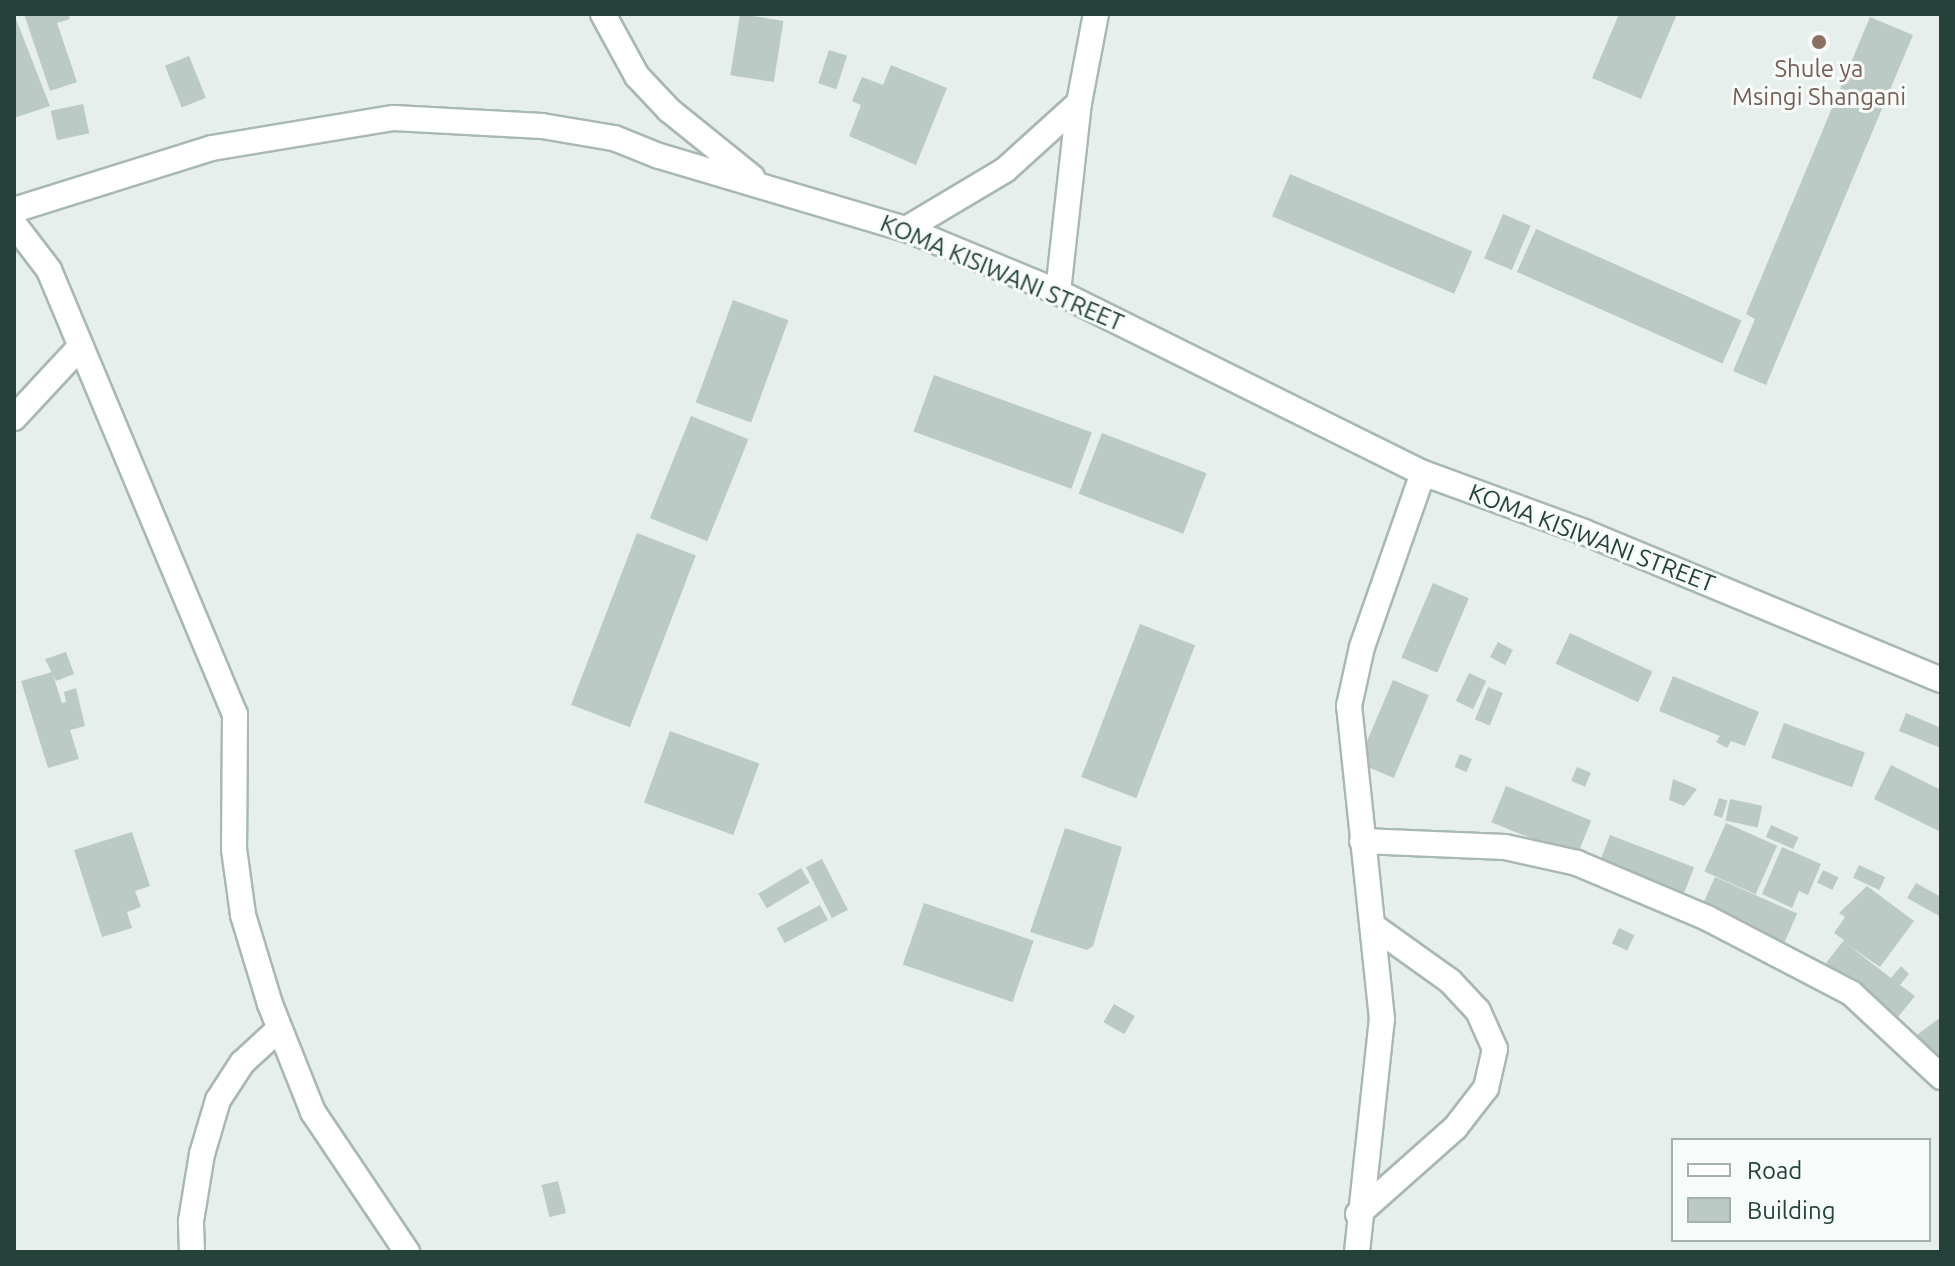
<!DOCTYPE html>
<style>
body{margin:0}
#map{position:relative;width:1955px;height:1266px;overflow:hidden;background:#e6efeb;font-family:Ubuntu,sans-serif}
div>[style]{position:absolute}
.building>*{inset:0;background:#bbcac4;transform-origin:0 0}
.roads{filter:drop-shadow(2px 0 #a8b8b2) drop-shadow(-2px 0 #a8b8b2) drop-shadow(0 2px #a8b8b2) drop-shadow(0 -2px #a8b8b2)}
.minor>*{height:24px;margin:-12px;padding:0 12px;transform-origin:12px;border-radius:12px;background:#fff}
.dots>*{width:22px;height:22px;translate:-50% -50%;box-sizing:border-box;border:4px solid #f7fbf9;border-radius:50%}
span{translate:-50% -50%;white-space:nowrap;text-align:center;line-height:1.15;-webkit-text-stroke:6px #f7fbf9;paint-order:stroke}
.education-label{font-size:24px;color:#785e54}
.street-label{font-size:24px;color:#24423a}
.frame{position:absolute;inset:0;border:16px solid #24423a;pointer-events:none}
.legend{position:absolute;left:1671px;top:1138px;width:260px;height:104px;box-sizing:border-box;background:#f7fbf9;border:2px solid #a3b1ad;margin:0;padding:10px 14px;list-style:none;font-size:24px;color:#24423a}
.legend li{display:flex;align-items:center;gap:16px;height:40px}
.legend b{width:40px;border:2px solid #a3b1ad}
</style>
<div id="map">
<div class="building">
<i style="clip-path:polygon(14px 14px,50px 106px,14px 118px)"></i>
<i style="clip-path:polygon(24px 14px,68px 14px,70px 19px,57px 23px,77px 82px,50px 91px)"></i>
<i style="left:740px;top:14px;width:44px;height:62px;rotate:9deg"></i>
<i style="clip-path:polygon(1619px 14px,1677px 14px,1641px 99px,1592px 78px)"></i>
<i style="clip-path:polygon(1870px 17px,1913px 35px,1766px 385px,1733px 371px,1755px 319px,1746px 314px)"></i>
<i style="left:829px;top:50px;width:19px;height:35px;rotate:18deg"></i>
<i style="left:189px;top:56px;width:45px;height:26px;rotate:68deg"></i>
<i style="clip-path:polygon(891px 65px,947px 88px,916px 165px,849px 136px,861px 105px,852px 101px,862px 77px,883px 85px)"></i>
<i style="left:83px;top:104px;width:30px;height:33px;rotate:78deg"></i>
<i style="left:1290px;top:174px;width:198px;height:46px;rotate:23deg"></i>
<i style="left:1503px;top:214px;width:30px;height:48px;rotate:23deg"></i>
<i style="left:1536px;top:229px;width:225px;height:47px;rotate:24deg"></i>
<i style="left:733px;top:300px;width:59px;height:109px;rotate:20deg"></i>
<i style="left:934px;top:375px;width:168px;height:60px;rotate:20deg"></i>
<i style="left:691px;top:416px;width:62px;height:110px;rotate:22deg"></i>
<i style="left:1102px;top:433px;width:112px;height:65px;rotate:21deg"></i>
<i style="left:637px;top:533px;width:63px;height:184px;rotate:21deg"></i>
<i style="left:1433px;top:583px;width:39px;height:81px;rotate:23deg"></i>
<i style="left:1140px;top:624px;width:59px;height:164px;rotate:21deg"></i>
<i style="left:1570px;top:633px;width:91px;height:34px;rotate:25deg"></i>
<i style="left:1498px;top:642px;width:17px;height:17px;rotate:28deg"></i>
<i style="clip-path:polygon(66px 652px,74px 674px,56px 681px,45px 659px)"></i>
<i style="clip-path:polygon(52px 672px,62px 703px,66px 702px,64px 692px,76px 688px,85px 726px,70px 730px,79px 759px,48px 768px,21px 681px)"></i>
<i style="left:1469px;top:673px;width:19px;height:31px;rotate:25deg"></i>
<i style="clip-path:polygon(1673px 676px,1759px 712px,1745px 746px,1731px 741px,1727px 748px,1716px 742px,1720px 736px,1659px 711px)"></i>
<i style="left:1393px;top:680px;width:39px;height:90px;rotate:23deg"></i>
<i style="left:1488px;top:687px;width:16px;height:35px;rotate:22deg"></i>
<i style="clip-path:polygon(1906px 713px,1941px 728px,1941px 748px,1899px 731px)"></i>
<i style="left:1784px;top:723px;width:86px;height:37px;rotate:20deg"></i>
<i style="left:670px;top:731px;width:95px;height:76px;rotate:20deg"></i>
<i style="left:1460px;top:754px;width:13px;height:14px;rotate:23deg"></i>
<i style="clip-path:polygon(1891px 765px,1941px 790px,1941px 832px,1874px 799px)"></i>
<i style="left:1577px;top:767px;width:15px;height:15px;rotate:23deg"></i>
<i style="clip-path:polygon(1673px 779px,1697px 789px,1684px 806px,1669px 800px)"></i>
<i style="left:1506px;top:786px;width:92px;height:39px;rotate:22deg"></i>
<i style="left:1719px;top:798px;width:9px;height:18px;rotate:18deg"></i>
<i style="left:1730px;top:799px;width:33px;height:22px;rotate:12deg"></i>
<i style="left:1726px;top:823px;width:56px;height:53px;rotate:24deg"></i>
<i style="left:1771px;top:825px;width:30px;height:13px;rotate:24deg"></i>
<i style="clip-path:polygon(1065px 828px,1122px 847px,1093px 946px,1087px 950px,1030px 932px)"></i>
<i style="clip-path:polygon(132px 832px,150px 886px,135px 891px,141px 907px,127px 912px,132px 928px,102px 937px,74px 850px)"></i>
<i style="left:1610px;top:835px;width:90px;height:35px;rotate:21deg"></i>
<i style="clip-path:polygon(1782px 847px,1821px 864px,1808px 895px,1799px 891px,1792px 908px,1762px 894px)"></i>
<i style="left:822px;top:859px;width:57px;height:18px;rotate:63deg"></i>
<i style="left:1859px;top:865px;width:29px;height:14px;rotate:25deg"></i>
<i style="left:801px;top:868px;width:17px;height:50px;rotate:59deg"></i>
<i style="left:1823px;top:870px;width:17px;height:14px;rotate:25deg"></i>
<i style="left:1715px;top:877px;width:90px;height:37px;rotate:24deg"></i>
<i style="clip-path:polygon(1916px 883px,1941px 897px,1941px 917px,1907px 898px)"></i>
<i style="clip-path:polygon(1867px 886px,1914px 921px,1880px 967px,1848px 945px,1891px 978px,1901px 966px,1909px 974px,1900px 985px,1915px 996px,1894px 1022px,1823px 967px,1844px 940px,1834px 933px,1845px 917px,1839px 913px)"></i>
<i style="left:924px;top:903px;width:116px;height:65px;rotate:19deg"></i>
<i style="left:820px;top:905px;width:17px;height:49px;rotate:62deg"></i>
<i style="left:1619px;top:928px;width:17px;height:17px;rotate:25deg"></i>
<i style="left:1114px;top:1004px;width:24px;height:21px;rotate:30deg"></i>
<i style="clip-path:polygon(1941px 1017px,1941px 1073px,1914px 1037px)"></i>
<i style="left:558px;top:1181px;width:33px;height:17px;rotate:76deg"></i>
</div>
<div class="roads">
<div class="minor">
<i style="left:603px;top:14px;width:71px;rotate:61.3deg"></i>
<i style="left:637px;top:76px;width:47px;rotate:46.7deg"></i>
<i style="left:669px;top:110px;width:107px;rotate:38.9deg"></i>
<i style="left:14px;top:210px;width:207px;rotate:-17.4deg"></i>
<i style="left:212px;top:148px;width:184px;rotate:-9.4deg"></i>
<i style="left:394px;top:118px;width:148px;rotate:3.1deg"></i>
<i style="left:542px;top:126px;width:73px;rotate:9.5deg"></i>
<i style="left:614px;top:138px;width:48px;rotate:21.8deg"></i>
<i style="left:659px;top:156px;width:258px;rotate:16.5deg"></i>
<i style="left:906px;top:229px;width:165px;rotate:22.5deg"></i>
<i style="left:1058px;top:292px;width:407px;rotate:26.4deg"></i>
<i style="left:1423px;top:473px;width:171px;rotate:20.1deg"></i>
<i style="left:1584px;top:532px;width:386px;rotate:22.5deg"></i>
<i style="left:14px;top:224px;width:58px;rotate:52.7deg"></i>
<i style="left:49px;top:270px;width:481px;rotate:67.3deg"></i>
<i style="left:235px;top:714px;width:135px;rotate:90.4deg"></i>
<i style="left:234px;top:849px;width:67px;rotate:82.2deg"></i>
<i style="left:243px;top:915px;width:93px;rotate:73.1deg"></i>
<i style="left:270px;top:1004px;width:116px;rotate:68.3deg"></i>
<i style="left:313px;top:1112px;width:169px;rotate:56.1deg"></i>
<i style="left:906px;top:229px;width:115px;rotate:-30.8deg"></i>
<i style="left:1005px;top:170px;width:100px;rotate:-42.2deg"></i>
<i style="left:1058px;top:292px;width:190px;rotate:-83.7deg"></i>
<i style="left:1079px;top:103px;width:91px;rotate:-79.2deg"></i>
<i style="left:14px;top:418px;width:98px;rotate:-47.1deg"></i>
<i style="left:1362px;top:841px;width:143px;rotate:2.4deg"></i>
<i style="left:1505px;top:847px;width:74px;rotate:12.5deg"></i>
<i style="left:1577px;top:863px;width:141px;rotate:22.9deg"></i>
<i style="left:1707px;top:918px;width:162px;rotate:27.5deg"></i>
<i style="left:1851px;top:993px;width:123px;rotate:43deg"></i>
<i style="left:1358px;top:1214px;width:130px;rotate:-41.6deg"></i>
<i style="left:1455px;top:1128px;width:51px;rotate:-52.2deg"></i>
<i style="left:1486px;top:1088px;width:40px;rotate:-77deg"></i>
<i style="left:1495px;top:1049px;width:42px;rotate:-114.1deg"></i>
<i style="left:1478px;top:1011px;width:41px;rotate:-133deg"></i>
<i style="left:1450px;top:981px;width:95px;rotate:-144.5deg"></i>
<i style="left:192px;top:1252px;width:31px;rotate:-92deg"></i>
<i style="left:191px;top:1221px;width:68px;rotate:-80.7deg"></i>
<i style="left:202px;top:1154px;width:56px;rotate:-73.5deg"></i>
<i style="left:218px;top:1100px;width:44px;rotate:-57deg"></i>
<i style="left:242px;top:1063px;width:50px;rotate:-42.6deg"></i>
<i style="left:1357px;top:1252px;width:234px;rotate:-83.9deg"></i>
<i style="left:1382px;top:1019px;width:315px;rotate:-96deg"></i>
<i style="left:1349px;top:706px;width:60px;rotate:-77.6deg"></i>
<i style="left:1362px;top:647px;width:184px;rotate:-70.7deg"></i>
</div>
</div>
<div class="dots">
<i style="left:1819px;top:42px;background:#8d6e63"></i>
</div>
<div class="education-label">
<span style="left:1819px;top:83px">Shule ya<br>Msingi Shangani</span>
</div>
<div class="street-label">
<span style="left:1002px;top:273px;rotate:23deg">KOMA KISIWANI STREET</span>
<span style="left:1592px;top:538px;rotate:21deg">KOMA KISIWANI STREET</span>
</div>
<div class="frame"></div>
<ul class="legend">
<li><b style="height:10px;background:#fff"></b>Road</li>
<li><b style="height:22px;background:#bbcac4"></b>Building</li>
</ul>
</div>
